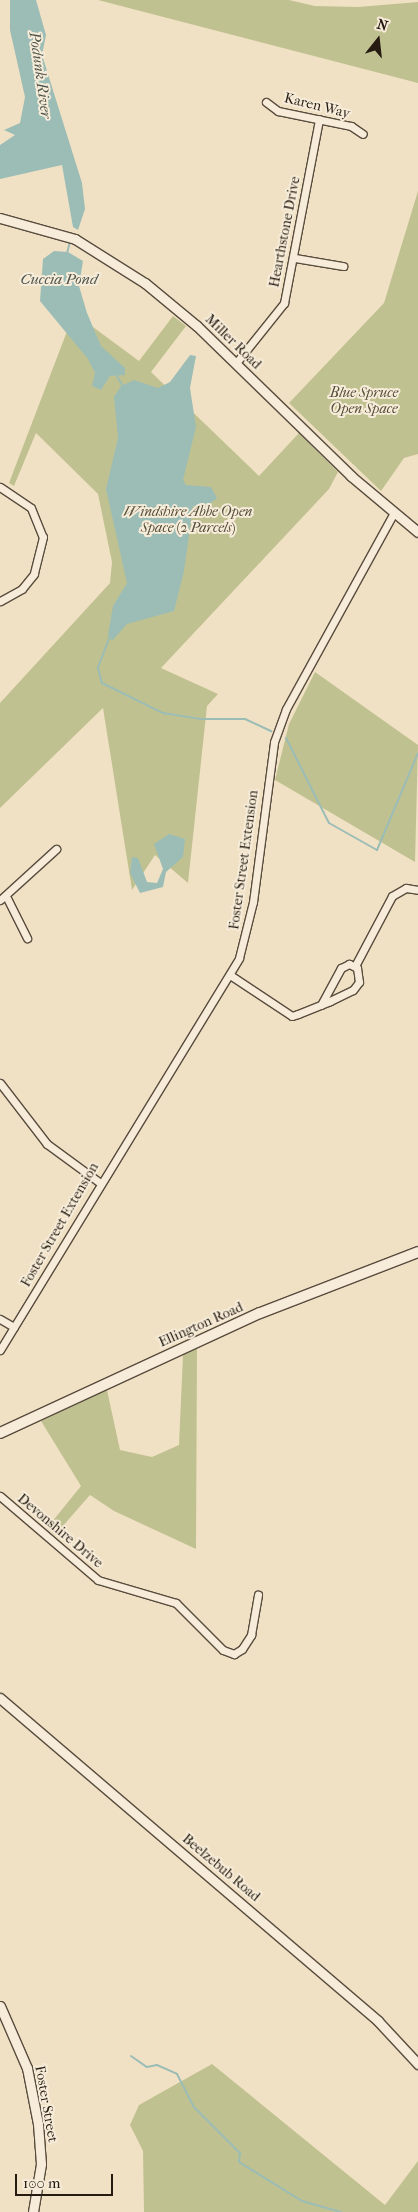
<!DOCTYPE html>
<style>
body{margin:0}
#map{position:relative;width:418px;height:2212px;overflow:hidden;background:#f1e1c4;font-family:"IM FELL French Canon",serif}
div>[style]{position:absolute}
.green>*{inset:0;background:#c0c190}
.water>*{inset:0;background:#9bbdb6}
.stream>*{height:2px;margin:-1px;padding:0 1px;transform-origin:1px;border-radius:1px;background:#9bbdb6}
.roads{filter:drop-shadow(1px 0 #584c3e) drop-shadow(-1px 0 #584c3e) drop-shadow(0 1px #584c3e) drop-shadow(0 -1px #584c3e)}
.minor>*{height:7px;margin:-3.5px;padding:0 3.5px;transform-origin:3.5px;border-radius:3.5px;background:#f6ecd9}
.tertiary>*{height:9px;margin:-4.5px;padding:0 4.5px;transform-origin:4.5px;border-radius:4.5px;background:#f6ecd9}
.secondary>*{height:10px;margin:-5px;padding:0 5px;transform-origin:5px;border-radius:5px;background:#f6ecd9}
span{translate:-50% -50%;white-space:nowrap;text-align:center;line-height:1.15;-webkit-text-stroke:4px #f6ecd9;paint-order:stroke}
.street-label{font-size:14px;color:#251b11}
.park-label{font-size:14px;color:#544d37;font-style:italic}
.water-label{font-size:15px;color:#4e544b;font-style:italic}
.north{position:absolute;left:353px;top:15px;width:50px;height:50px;-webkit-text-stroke:4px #f6ecd9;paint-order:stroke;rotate:16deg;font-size:14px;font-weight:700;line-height:20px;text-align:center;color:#251b11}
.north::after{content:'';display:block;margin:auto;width:18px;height:22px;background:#251b11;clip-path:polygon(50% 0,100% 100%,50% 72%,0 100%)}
.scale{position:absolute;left:15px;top:2174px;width:98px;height:22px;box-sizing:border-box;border:2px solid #251b11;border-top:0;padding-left:6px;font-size:15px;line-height:18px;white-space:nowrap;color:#251b11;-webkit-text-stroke:4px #f6ecd9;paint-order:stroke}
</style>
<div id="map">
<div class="green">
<i style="clip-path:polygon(98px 0,289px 0,315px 6px,358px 7px,418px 2px,418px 83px)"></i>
<i style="clip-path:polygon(418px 191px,418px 454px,404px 458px,381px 491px,289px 403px,384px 303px)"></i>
<i style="clip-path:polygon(74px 313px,139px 361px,173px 316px,186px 326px,151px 372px,259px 476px,299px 433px,338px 472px,329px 489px,161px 668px,218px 694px,207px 706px,188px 883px,155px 855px,132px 890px,103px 708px,0 808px,0 703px,110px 583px,112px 562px,98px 494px,36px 433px,14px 486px,9px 483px)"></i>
<i style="clip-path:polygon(315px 672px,418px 745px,415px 862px,275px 780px,289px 724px)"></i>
<i style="clip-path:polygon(197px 1348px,196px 1549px,114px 1511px,90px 1495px,55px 1535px,47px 1528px,81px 1486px,41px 1421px,107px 1390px,120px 1450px,152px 1457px,179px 1445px,183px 1355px)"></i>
<i style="clip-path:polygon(212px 2064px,385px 2205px,418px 2161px,418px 2212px,144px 2212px,143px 2151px,130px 2125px,139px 2105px)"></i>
</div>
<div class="water">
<i style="clip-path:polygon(10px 0,36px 0,46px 35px,42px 55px,82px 183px,85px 209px,78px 230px,73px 227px,62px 165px,0 179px,0 145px,15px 135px,4px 130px,20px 123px,25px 97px,10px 30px)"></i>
<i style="clip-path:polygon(54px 251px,68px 252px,83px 261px,79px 286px,87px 313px,101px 346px,125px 368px,125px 375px,110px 376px,101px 390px,92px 386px,95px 373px,88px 359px,40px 301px,43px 259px)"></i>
<i style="clip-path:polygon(190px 355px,196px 356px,190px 388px,196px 427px,183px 480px,186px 485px,211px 487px,217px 498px,207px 506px,193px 506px,184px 571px,174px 611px,127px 624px,112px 641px,108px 635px,113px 606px,127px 583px,106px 489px,118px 438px,114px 397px,121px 386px,134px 380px,158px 388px,170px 382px)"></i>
<i style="clip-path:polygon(169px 834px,185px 839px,183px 857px,166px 872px,163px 887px,140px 893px,130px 873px,132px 857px,138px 858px,147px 882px,157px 883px,163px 869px,154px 844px)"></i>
</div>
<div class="stream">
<i style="left:67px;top:253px;width:11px;rotate:-75deg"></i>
<i style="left:115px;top:373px;width:17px;rotate:59deg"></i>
<i style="left:110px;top:636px;width:34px;rotate:111deg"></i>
<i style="left:98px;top:668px;width:16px;rotate:75deg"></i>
<i style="left:102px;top:683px;width:68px;rotate:26.2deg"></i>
<i style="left:163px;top:713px;width:36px;rotate:9deg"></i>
<i style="left:199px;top:719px;width:46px"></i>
<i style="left:245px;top:719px;width:29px;rotate:25deg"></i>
<i style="left:286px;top:738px;width:95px;rotate:63.2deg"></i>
<i style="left:329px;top:823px;width:55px;rotate:29.4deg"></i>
<i style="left:377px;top:850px;width:105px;rotate:-67.1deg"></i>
<i style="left:131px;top:2056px;width:19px;rotate:35deg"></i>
<i style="left:147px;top:2067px;width:10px;rotate:-11deg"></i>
<i style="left:157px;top:2065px;width:22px;rotate:24deg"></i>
<i style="left:177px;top:2074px;width:36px;rotate:63deg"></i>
<i style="left:193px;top:2106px;width:66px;rotate:45deg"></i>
<i style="left:240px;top:2153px;width:9px;rotate:96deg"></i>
<i style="left:239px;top:2162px;width:74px;rotate:31.8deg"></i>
<i style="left:302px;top:2201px;width:41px;rotate:15.8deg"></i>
</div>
<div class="roads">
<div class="minor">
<i style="left:266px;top:102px;width:15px;rotate:37deg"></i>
<i style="left:278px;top:111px;width:75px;rotate:11.6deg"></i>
<i style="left:351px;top:126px;width:14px;rotate:34deg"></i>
<i style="left:295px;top:258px;width:49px;rotate:9.5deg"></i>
<i style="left:236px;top:363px;width:77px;rotate:-51.3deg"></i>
<i style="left:284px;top:303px;width:187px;rotate:-79.2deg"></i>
<i style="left:0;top:487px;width:37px;rotate:34deg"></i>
<i style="left:31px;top:508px;width:31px;rotate:68deg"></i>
<i style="left:43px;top:537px;width:38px;rotate:104deg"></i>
<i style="left:34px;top:574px;width:19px;rotate:129deg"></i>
<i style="left:22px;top:589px;width:25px;rotate:151deg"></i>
<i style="left:7px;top:898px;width:45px;rotate:63.4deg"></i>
<i style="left:0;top:900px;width:76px;rotate:-42.3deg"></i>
<i style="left:355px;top:966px;width:79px;rotate:-62.1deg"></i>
<i style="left:392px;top:896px;width:16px;rotate:-30deg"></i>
<i style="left:406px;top:888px;width:12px;rotate:9deg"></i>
<i style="left:230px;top:975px;width:74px;rotate:33.5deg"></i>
<i style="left:292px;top:1016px;width:6px;rotate:-18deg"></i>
<i style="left:298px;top:1014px;width:35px;rotate:-22deg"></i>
<i style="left:330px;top:1001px;width:25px;rotate:-26deg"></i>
<i style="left:353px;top:990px;width:10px;rotate:-53deg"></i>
<i style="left:359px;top:982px;width:14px;rotate:-98deg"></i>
<i style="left:357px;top:968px;width:9px;rotate:-153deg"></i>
<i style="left:349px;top:964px;width:9px;rotate:153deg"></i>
<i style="left:341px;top:968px;width:42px;rotate:118.4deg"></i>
<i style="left:0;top:1083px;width:77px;rotate:52.4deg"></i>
<i style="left:47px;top:1144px;width:64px;rotate:36.2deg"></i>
<i style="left:0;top:1319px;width:16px;rotate:30deg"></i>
<i style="left:0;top:1350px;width:459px;rotate:-58.6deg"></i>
<i style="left:239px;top:958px;width:58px;rotate:-76deg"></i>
<i style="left:253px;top:902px;width:161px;rotate:-82.5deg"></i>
<i style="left:274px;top:742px;width:35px;rotate:-70deg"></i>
<i style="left:286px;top:709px;width:222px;rotate:-61.2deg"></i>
<i style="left:0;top:1496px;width:129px;rotate:40.6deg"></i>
<i style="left:98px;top:1580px;width:81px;rotate:16.4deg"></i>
<i style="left:176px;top:1603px;width:66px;rotate:45deg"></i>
<i style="left:223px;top:1650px;width:12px;rotate:20deg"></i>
<i style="left:234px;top:1654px;width:9px;rotate:-32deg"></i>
<i style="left:242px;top:1649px;width:17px;rotate:-57deg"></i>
<i style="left:251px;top:1635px;width:41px;rotate:-80.1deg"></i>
</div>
<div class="tertiary">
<i style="left:0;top:218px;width:78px;rotate:15.6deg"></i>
<i style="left:75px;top:239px;width:83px;rotate:32.2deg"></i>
<i style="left:145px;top:283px;width:67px;rotate:39.6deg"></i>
<i style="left:197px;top:326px;width:215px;rotate:44.2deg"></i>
<i style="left:351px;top:476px;width:87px;rotate:39.9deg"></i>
<i style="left:0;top:1698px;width:497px;rotate:40.5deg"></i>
<i style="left:378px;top:2021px;width:59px;rotate:47.1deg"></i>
<i style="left:0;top:2006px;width:68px;rotate:66.5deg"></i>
<i style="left:27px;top:2068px;width:57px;rotate:78.9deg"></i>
<i style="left:38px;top:2124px;width:40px;rotate:85.7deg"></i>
<i style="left:41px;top:2164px;width:49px;rotate:99.5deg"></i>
</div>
<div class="secondary">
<i style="left:0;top:1433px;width:286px;rotate:-24.8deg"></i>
<i style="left:260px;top:1313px;width:169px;rotate:-21.1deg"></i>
</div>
</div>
<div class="street-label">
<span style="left:317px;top:106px;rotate:14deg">Karen Way</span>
<span style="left:285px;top:232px;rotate:-79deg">Hearthstone Drive</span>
<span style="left:233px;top:342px;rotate:44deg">Miller Road</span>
<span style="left:244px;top:860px;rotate:-82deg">Foster Street Extension</span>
<span style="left:60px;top:1225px;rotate:-60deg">Foster Street Extension</span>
<span style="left:201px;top:1325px;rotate:-24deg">Ellington Road</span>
<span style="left:60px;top:1531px;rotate:40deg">Devonshire Drive</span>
<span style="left:221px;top:1868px;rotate:40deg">Beelzebub Road</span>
<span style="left:46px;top:2104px;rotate:80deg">Foster Street</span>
</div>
<div class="park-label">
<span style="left:364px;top:401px">Blue Spruce<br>Open Space</span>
<span style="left:188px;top:520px">Windshire Abbe Open<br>Space (2 Parcels)</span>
</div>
<div class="water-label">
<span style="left:40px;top:75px;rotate:82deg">Podunk River</span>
<span style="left:59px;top:280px">Cuccia Pond</span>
</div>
<div class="north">N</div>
<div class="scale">100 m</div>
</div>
